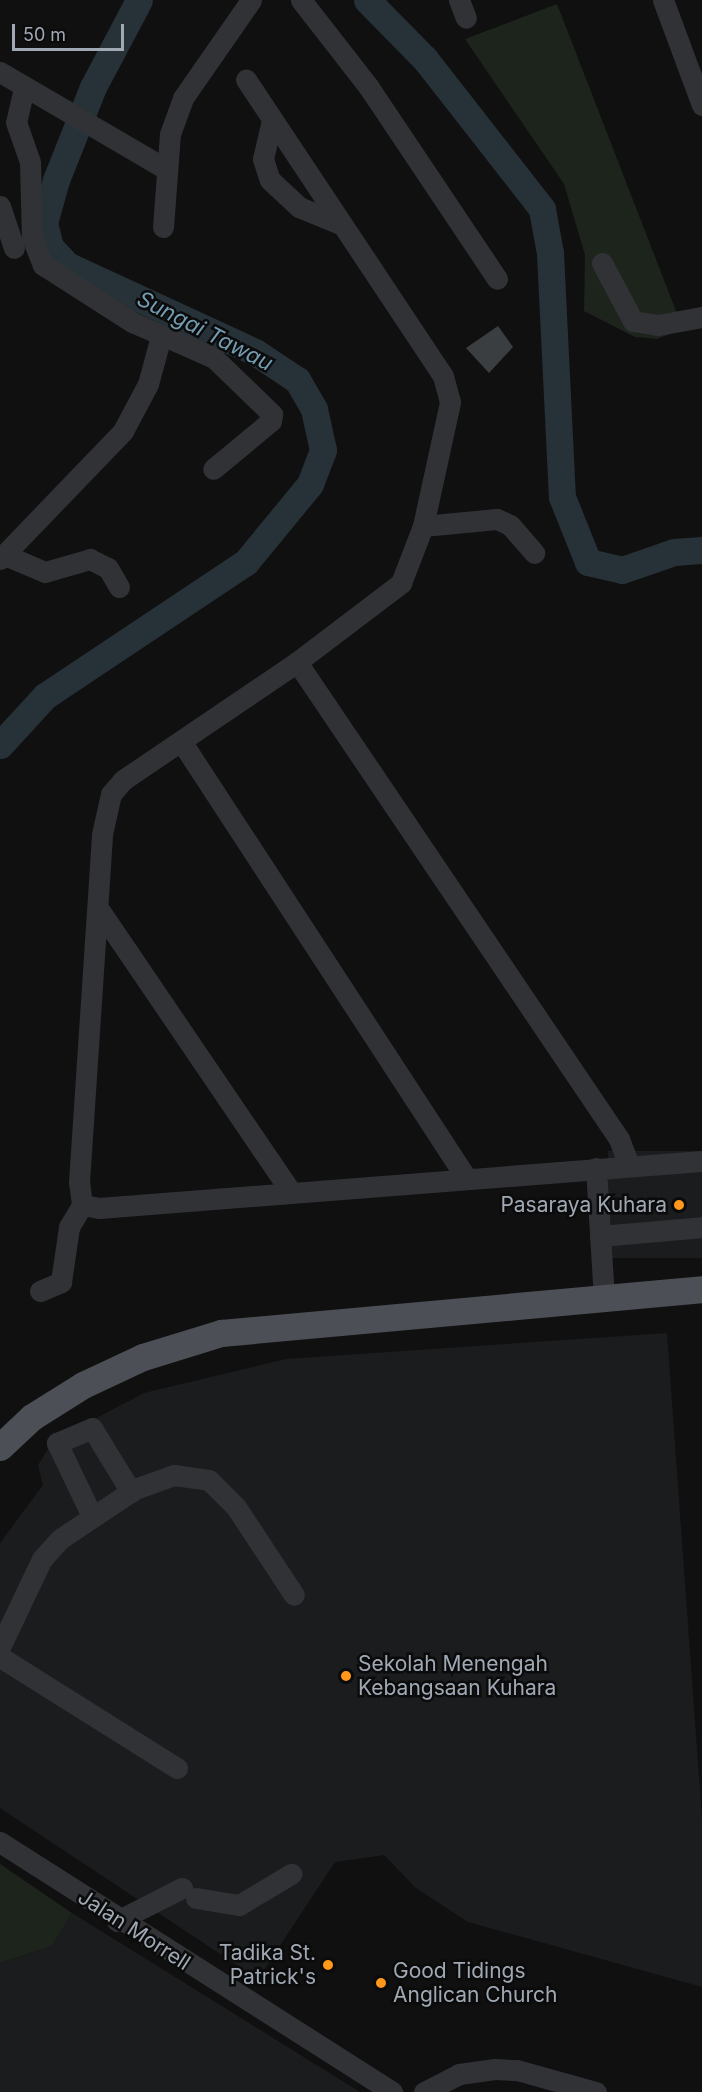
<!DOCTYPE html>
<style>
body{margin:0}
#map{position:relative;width:702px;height:2092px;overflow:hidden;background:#101011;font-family:Inter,sans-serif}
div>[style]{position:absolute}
.built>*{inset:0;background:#1b1c1e;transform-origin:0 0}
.green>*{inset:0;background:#1c241c}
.river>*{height:27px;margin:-13.5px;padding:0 13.5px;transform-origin:13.5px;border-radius:13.5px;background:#273238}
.building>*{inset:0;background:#3b3e41}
.minor>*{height:21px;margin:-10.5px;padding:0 10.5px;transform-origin:10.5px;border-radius:10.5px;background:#303236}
.major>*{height:27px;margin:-13.5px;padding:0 13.5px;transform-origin:13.5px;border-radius:13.5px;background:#4c4f56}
.dots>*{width:16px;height:16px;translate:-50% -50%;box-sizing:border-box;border:3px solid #0b0b0c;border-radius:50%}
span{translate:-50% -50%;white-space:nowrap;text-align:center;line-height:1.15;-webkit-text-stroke:5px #0b0b0c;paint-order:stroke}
.poi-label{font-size:21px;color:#9fa8b3}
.right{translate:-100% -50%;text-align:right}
.left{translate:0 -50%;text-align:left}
.street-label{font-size:21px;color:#9fa8b3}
.water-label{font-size:22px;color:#739cb2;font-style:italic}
.scale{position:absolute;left:12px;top:24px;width:112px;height:27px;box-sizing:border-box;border:3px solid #9fa8b3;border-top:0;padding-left:8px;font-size:18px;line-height:21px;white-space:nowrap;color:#9fa8b3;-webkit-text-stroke:4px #0b0b0c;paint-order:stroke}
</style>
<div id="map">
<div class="built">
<i style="left:702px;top:1151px;width:107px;height:94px;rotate:90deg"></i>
<i style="clip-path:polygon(667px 1333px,702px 1819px,702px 1987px,468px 1922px,416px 1888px,384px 1855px,335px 1862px,258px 1979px,0 1808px,0 1543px,43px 1485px,38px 1465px,53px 1441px,144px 1393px,286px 1359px)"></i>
<i style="clip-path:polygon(72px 1913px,360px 2092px,0 2092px,0 1963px,52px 1946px)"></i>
</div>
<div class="green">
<i style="clip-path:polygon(557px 4px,683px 329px,657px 339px,635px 337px,584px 311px,585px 255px,564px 184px,465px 39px)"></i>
<i style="clip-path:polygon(0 1864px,72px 1913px,52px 1946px,0 1963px)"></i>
</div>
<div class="river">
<i style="left:367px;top:0;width:83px;rotate:45.5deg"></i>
<i style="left:425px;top:59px;width:190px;rotate:52deg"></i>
<i style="left:542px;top:209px;width:45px;rotate:79.7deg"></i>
<i style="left:550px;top:253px;width:244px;rotate:87.2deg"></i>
<i style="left:562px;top:497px;width:70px;rotate:68.2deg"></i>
<i style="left:588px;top:562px;width:35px;rotate:13deg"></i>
<i style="left:622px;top:570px;width:55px;rotate:-19.1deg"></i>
<i style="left:674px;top:552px;width:28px;rotate:-4deg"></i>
<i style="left:0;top:745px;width:67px;rotate:-47.4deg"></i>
<i style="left:45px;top:696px;width:242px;rotate:-33.7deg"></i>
<i style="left:246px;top:562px;width:101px;rotate:-50.6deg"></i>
<i style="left:310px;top:484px;width:36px;rotate:-69deg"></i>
<i style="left:323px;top:450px;width:42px;rotate:-102.4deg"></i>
<i style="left:314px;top:409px;width:34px;rotate:-120deg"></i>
<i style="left:297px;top:380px;width:50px;rotate:-146.3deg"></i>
<i style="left:255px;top:352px;width:207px;rotate:-155.2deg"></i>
<i style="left:67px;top:265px;width:25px;rotate:-133deg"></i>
<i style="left:50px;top:247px;width:25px;rotate:-104deg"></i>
<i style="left:44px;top:223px;width:45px;rotate:-74.4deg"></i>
<i style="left:56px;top:180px;width:100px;rotate:-68.3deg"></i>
<i style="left:93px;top:87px;width:98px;rotate:-62.1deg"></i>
</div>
<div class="building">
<i style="clip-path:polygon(498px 326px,513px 347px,489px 373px,466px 348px)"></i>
</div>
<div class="minor">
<i style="left:301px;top:0;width:109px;rotate:52.1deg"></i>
<i style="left:368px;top:86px;width:232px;rotate:56.2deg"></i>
<i style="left:459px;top:0;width:19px;rotate:69deg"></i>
<i style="left:663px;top:0;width:112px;rotate:69.6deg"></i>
<i style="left:0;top:72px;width:192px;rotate:30.3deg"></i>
<i style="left:24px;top:88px;width:35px;rotate:103deg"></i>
<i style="left:16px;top:122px;width:42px;rotate:70.7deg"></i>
<i style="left:30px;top:162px;width:75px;rotate:88.5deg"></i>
<i style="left:32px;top:237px;width:30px;rotate:69deg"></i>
<i style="left:43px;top:265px;width:106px;rotate:32.6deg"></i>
<i style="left:132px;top:322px;width:90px;rotate:23.7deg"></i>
<i style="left:214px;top:358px;width:81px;rotate:44deg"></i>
<i style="left:272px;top:414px;width:7px;rotate:98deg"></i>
<i style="left:271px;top:421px;width:75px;rotate:140.4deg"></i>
<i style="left:272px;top:120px;width:40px;rotate:103deg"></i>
<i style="left:263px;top:159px;width:22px;rotate:72deg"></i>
<i style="left:270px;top:180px;width:40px;rotate:43deg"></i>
<i style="left:299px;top:207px;width:44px;rotate:22.5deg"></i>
<i style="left:0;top:206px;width:44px;rotate:71.6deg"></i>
<i style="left:163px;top:227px;width:93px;rotate:-85.7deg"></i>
<i style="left:170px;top:134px;width:38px;rotate:-70deg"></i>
<i style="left:183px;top:98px;width:119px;rotate:-55.2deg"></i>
<i style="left:602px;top:263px;width:66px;rotate:61.9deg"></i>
<i style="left:633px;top:321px;width:25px;rotate:9deg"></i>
<i style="left:658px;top:325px;width:45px;rotate:-10.3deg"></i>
<i style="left:423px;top:526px;width:74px;rotate:-5.4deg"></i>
<i style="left:497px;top:519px;width:14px;rotate:25deg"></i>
<i style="left:510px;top:525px;width:37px;rotate:49deg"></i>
<i style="left:5px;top:555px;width:43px;rotate:23deg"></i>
<i style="left:45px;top:572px;width:47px;rotate:-16.1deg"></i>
<i style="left:90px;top:559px;width:20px;rotate:27deg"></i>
<i style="left:108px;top:568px;width:22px;rotate:60deg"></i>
<i style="left:0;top:559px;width:178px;rotate:-46.1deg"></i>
<i style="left:123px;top:431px;width:53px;rotate:-62deg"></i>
<i style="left:148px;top:384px;width:50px;rotate:-74.8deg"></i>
<i style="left:297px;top:662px;width:576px;rotate:55.98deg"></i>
<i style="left:619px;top:1139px;width:28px;rotate:69deg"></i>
<i style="left:181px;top:741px;width:520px;rotate:56.86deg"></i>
<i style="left:100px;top:911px;width:340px;rotate:55.8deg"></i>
<i style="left:596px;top:1168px;width:131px;rotate:86.5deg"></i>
<i style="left:82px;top:1205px;width:17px;rotate:10deg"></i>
<i style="left:99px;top:1208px;width:605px;rotate:-4.46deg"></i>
<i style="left:600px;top:1236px;width:102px;rotate:-5deg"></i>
<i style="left:40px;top:1291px;width:23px;rotate:-23deg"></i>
<i style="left:61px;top:1282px;width:56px;rotate:-81.7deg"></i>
<i style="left:69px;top:1227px;width:26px;rotate:-59deg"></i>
<i style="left:82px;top:1205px;width:23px;rotate:-97deg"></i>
<i style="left:79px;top:1182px;width:349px;rotate:-86.2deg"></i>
<i style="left:102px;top:834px;width:41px;rotate:-77.3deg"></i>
<i style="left:111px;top:794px;width:18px;rotate:-49deg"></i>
<i style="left:123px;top:780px;width:210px;rotate:-34.1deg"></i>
<i style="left:297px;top:662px;width:131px;rotate:-37.2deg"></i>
<i style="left:401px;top:583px;width:61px;rotate:-68.9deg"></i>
<i style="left:423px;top:526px;width:127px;rotate:-77.7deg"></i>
<i style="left:450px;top:402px;width:27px;rotate:-105deg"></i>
<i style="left:443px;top:376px;width:356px;rotate:-123.6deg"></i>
<i style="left:91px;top:1514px;width:79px;rotate:-115.6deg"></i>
<i style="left:57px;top:1443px;width:38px;rotate:-23deg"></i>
<i style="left:92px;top:1428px;width:75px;rotate:58.6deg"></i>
<i style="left:0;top:1647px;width:98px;rotate:-64.5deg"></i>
<i style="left:42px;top:1559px;width:27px;rotate:-48deg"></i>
<i style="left:60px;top:1539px;width:90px;rotate:-33.7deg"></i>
<i style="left:135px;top:1489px;width:41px;rotate:-19.7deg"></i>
<i style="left:174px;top:1475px;width:35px;rotate:8deg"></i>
<i style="left:209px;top:1480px;width:38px;rotate:45deg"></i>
<i style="left:236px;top:1507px;width:105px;rotate:56.6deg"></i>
<i style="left:0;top:1657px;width:209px;rotate:32.1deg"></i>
<i style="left:0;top:1842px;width:465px;rotate:32.5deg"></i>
<i style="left:196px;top:1898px;width:44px;rotate:9.2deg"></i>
<i style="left:239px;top:1905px;width:61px;rotate:-30.8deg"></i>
<i style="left:117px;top:1921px;width:73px;rotate:-26.9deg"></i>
<i style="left:424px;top:2092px;width:39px;rotate:-27deg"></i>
<i style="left:459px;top:2074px;width:36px;rotate:-8deg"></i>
<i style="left:495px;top:2069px;width:22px;rotate:3deg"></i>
<i style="left:517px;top:2070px;width:82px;rotate:15.6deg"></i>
</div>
<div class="major">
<i style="left:0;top:1447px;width:44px;rotate:-43.2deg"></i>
<i style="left:32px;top:1417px;width:60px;rotate:-32.1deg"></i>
<i style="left:83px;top:1385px;width:66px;rotate:-25deg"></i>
<i style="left:143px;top:1357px;width:82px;rotate:-17.1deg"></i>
<i style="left:221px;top:1333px;width:483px;rotate:-5.2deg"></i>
</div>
<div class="dots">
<i style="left:679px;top:1205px;background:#ff971a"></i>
<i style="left:346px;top:1676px;background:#ff971a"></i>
<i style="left:328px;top:1965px;background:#ff971a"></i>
<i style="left:381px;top:1983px;background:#ff971a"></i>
</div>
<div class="poi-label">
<span class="right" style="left:667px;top:1205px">Pasaraya Kuhara</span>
<span class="left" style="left:358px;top:1676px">Sekolah Menengah<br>Kebangsaan Kuhara</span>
<span class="right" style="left:316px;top:1965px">Tadika St.<br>Patrick's</span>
<span class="left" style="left:393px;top:1983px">Good Tidings<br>Anglican Church</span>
</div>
<div class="street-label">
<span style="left:134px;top:1930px;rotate:33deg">Jalan Morrell</span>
</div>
<div class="water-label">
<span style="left:205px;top:331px;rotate:27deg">Sungai Tawau</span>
</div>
<div class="scale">50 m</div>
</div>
